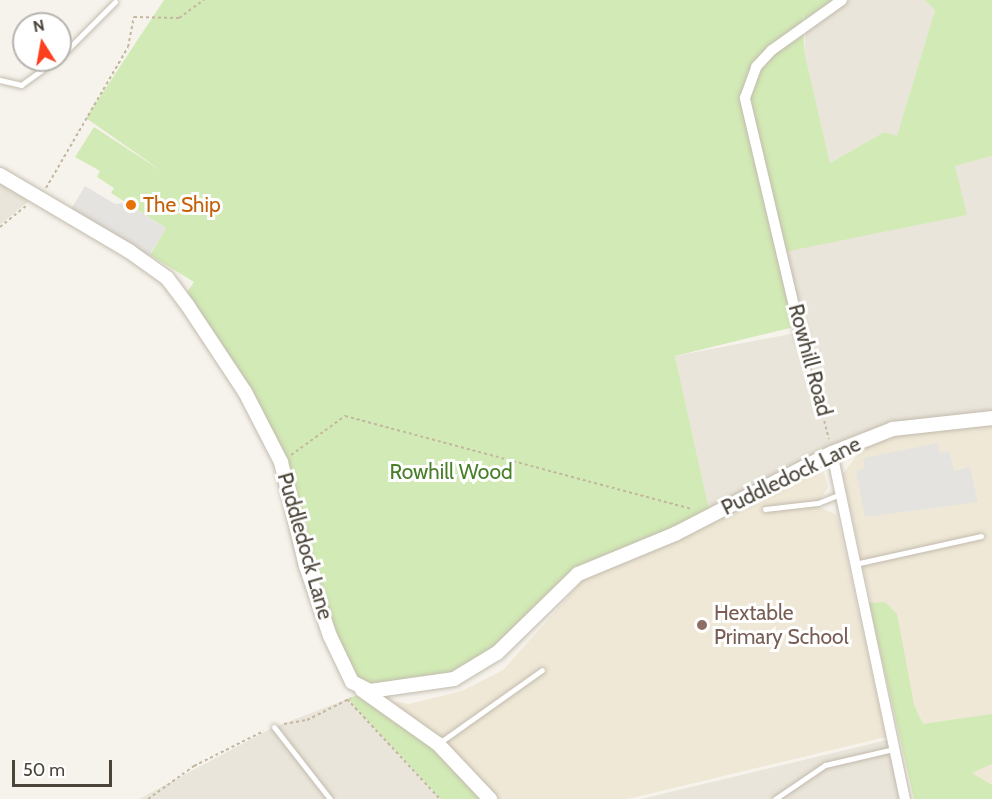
<!DOCTYPE html>
<html>
<head>
<meta charset="utf-8">
<style>
  body { margin:0 }
  #map { position:relative; width:992px; height:799px; overflow:hidden; background:#f6f3ec; font-family:Cabin,sans-serif }
  div>[style] { position:absolute }
  .residential>* { inset:0; background:#eae5da }
  .education>* { inset:0; background:#efe8d6 }
  .green>* { inset:0; background:#d2eab5 }
  .parking>* { inset:0; background:#e5e3e0 }
  .path>* { height:2px; margin-top:-1px; transform-origin:0; background:repeating-linear-gradient(90deg,#c4b79f 0 3px,transparent 0 6px) }
  .roads { filter:drop-shadow(0 0 2px #c2bbae) drop-shadow(0 0 2px #c2bbae) }
  .service>* { height:5px; margin:-2.5px; padding:0 2.5px; transform-origin:2.5px; border-radius:2.5px; background:#fff }
  .minor>* { height:10px; margin:-5px; padding:0 5px; transform-origin:5px; border-radius:5px; background:#fff }
  .tertiary>* { height:14px; margin:-7px; padding:0 7px; transform-origin:7px; border-radius:7px; background:#fff }
  .dots>* { width:16px; height:16px; translate:-50% -50%; box-sizing:border-box; border:3px solid #fff; border-radius:50% }
  span { translate:-50% -50%; white-space:nowrap; text-align:center; line-height:1.15; -webkit-text-stroke:6px #fff; paint-order:stroke }
  .food-label { font-size:21px; color:#c56008 }
  .left { translate:0 -50%; text-align:left }
  .street-label { font-size:21px; color:#4b4439 }
  .park-label { font-size:21px; color:#4a7f2a }
  .education-label { font-size:21px; color:#785e54 }
  .north { position:absolute; left:12px; top:12px; width:60px; height:60px; box-sizing:border-box; background:#fff; border:2px solid #b7b4b0; border-radius:50%; rotate:349deg; font-size:16px; font-weight:700; line-height:24px; text-align:center; color:#4b4439 }
  .north::after { content:''; display:block; margin:auto; width:21px; height:27px; background:#fc3f1d; clip-path:polygon(50% 0,100% 100%,50% 72%,0 100%) }
  .scale { position:absolute; left:12px; top:760px; width:100px; height:27px; box-sizing:border-box; border:3px solid #4b4439; border-top:0; padding-left:8px; font-size:18px; line-height:21px; white-space:nowrap; color:#4b4439; -webkit-text-stroke:4px #fff; paint-order:stroke }
</style>
</head>
<body>
<div id="map">
  <div class="residential">
    <i style="clip-path:polygon(842px 0,925px 0,935px 10px,897px 137px,884px 132px,830px 163px,804px 50px,806px 29px)"></i>
    <i style="clip-path:polygon(992px 156px,992px 418px,893px 429px,710px 514px,675px 356px,801px 332px,818px 396px,783px 251px,966px 215px,955px 166px)"></i>
    <i style="clip-path:polygon(0 182px,29px 201px,0 225px)"></i>
    <i style="clip-path:polygon(365px 692px,490px 799px,139px 799px,272px 728px)"></i>
    <i style="clip-path:polygon(891px 739px,906px 799px,641px 799px)"></i>
  </div>
  <div class="education">
    <i style="clip-path:polygon(992px 422px,992px 799px,914px 799px,843px 474px,862px 448px,894px 436px)"></i>
    <i style="clip-path:polygon(822px 465px,828px 487px,818px 503px,821px 508px,837px 515px,886px 737px,628px 799px,494px 799px,380px 699px,409px 704px,462px 691px,503px 670px,584px 579px,680px 539px)"></i>
  </div>
  <div class="green">
    <i style="clip-path:polygon(164px 0,841px 0,806px 29px,803px 13px,804px 50px,830px 163px,884px 132px,897px 136px,935px 10px,925px 0,992px 0,992px 156px,955px 166px,967px 215px,779px 253px,794px 327px,675px 356px,710px 514px,578px 573px,496px 653px,454px 677px,371px 689px,354px 682px,332px 636px,282px 462px,185px 295px,194px 282px,150px 255px,166px 228px,111px 193px,114px 188px,97px 177px,100px 171px,75px 157px,94px 127px,163px 172px,86px 118px)"></i>
    <i style="clip-path:polygon(885px 602px,897px 614px,914px 705px,923px 724px,992px 714px,992px 764px,972px 773px,992px 785px,992px 799px,914px 799px,869px 603px)"></i>
    <i style="clip-path:polygon(365px 692px,438px 744px,490px 799px,441px 799px,348px 699px)"></i>
  </div>
  <div class="parking">
    <i style="clip-path:polygon(85px 186px,115px 204px,126px 203px,166px 228px,149px 256px,70px 211px)"></i>
    <i style="clip-path:polygon(938px 443px,940px 453px,949px 451px,954px 471px,970px 467px,978px 502px,865px 517px,856px 471px,865px 468px,863px 458px)"></i>
  </div>
  <div class="path">
    <i style="left:46px;top:188px;width:163px;rotate:-59.8deg"></i>
    <i style="left:128px;top:47px;width:31px;rotate:-79deg"></i>
    <i style="left:134px;top:17px;width:45px;rotate:1.3deg"></i>
    <i style="left:179px;top:18px;width:31px;rotate:-36deg"></i>
    <i style="left:0;top:227px;width:33px;rotate:-39deg"></i>
    <i style="left:806px;top:351px;width:91px;rotate:75.4deg"></i>
    <i style="left:291px;top:455px;width:67px;rotate:-35.8deg"></i>
    <i style="left:345px;top:416px;width:359px;rotate:15deg"></i>
    <i style="left:347px;top:699px;width:137px;rotate:47.1deg"></i>
    <i style="left:284px;top:724px;width:23px;rotate:-10deg"></i>
    <i style="left:307px;top:720px;width:49px;rotate:-26.6deg"></i>
    <i style="left:148px;top:799px;width:57px;rotate:-35.7deg"></i>
    <i style="left:194px;top:766px;width:78px;rotate:-26.6deg"></i>
  </div>
  <div class="roads">
    <div class="service">
      <i style="left:60px;top:57px;width:78px;rotate:-45deg"></i>
      <i style="left:0;top:80px;width:22px;rotate:13deg"></i>
      <i style="left:21px;top:85px;width:43px;rotate:-35.5deg"></i>
      <i style="left:765px;top:509px;width:53px;rotate:-6.5deg"></i>
      <i style="left:818px;top:503px;width:24px;rotate:-22deg"></i>
      <i style="left:855px;top:564px;width:129px;rotate:-12.5deg"></i>
      <i style="left:274px;top:727px;width:91px;rotate:52.1deg"></i>
      <i style="left:439px;top:743px;width:126px;rotate:-35.3deg"></i>
      <i style="left:775px;top:799px;width:60px;rotate:-34.2deg"></i>
      <i style="left:825px;top:765px;width:71px;rotate:-13.1deg"></i>
    </div>
    <div class="minor">
      <i style="left:802px;top:340px;width:249px;rotate:-103.3deg"></i>
      <i style="left:745px;top:98px;width:33px;rotate:-70deg"></i>
      <i style="left:756px;top:67px;width:23px;rotate:-47deg"></i>
      <i style="left:772px;top:50px;width:86px;rotate:-35.5deg"></i>
      <i style="left:832px;top:453px;width:354px;rotate:78.1deg"></i>
    </div>
    <div class="tertiary">
      <i style="left:0;top:175px;width:150px;rotate:30.5deg"></i>
      <i style="left:129px;top:251px;width:47px;rotate:35.4deg"></i>
      <i style="left:167px;top:278px;width:35px;rotate:53deg"></i>
      <i style="left:188px;top:306px;width:103px;rotate:56.5deg"></i>
      <i style="left:245px;top:392px;width:79px;rotate:62.8deg"></i>
      <i style="left:281px;top:462px;width:107px;rotate:76.5deg"></i>
      <i style="left:306px;top:566px;width:74px;rotate:71.1deg"></i>
      <i style="left:330px;top:636px;width:51px;rotate:64.4deg"></i>
      <i style="left:352px;top:682px;width:20px;rotate:27deg"></i>
      <i style="left:370px;top:691px;width:85px;rotate:-8.1deg"></i>
      <i style="left:454px;top:679px;width:50px;rotate:-31.2deg"></i>
      <i style="left:497px;top:653px;width:113px;rotate:-44.3deg"></i>
      <i style="left:578px;top:574px;width:105px;rotate:-22.4deg"></i>
      <i style="left:675px;top:534px;width:177px;rotate:-27.3deg"></i>
      <i style="left:832px;top:453px;width:66px;rotate:-21.5deg"></i>
      <i style="left:893px;top:429px;width:100px;rotate:-6.3deg"></i>
      <i style="left:362px;top:690px;width:93px;rotate:35.4deg"></i>
      <i style="left:438px;top:744px;width:76px;rotate:46.6deg"></i>
    </div>
  </div>
  <div class="dots">
    <i style="left:131px;top:205px;background:#e8710a"></i>
    <i style="left:702px;top:625px;background:#8d6e63"></i>
  </div>
  <div class="food-label">
    <span class="left" style="left:143px;top:205px">The Ship</span>
  </div>
  <div class="street-label">
    <span style="left:810px;top:360px;rotate:75deg">Rowhill Road</span>
    <span style="left:791px;top:476px;rotate:-26deg">Puddledock Lane</span>
    <span style="left:305px;top:546px;rotate:74deg">Puddledock Lane</span>
  </div>
  <div class="park-label">
    <span style="left:451px;top:472px">Rowhill Wood</span>
  </div>
  <div class="education-label">
    <span class="left" style="left:714px;top:625px">Hextable<br>Primary School</span>
  </div>
  <div class="north">N</div>
  <div class="scale">50 m</div>
</div>
</body>
</html>
